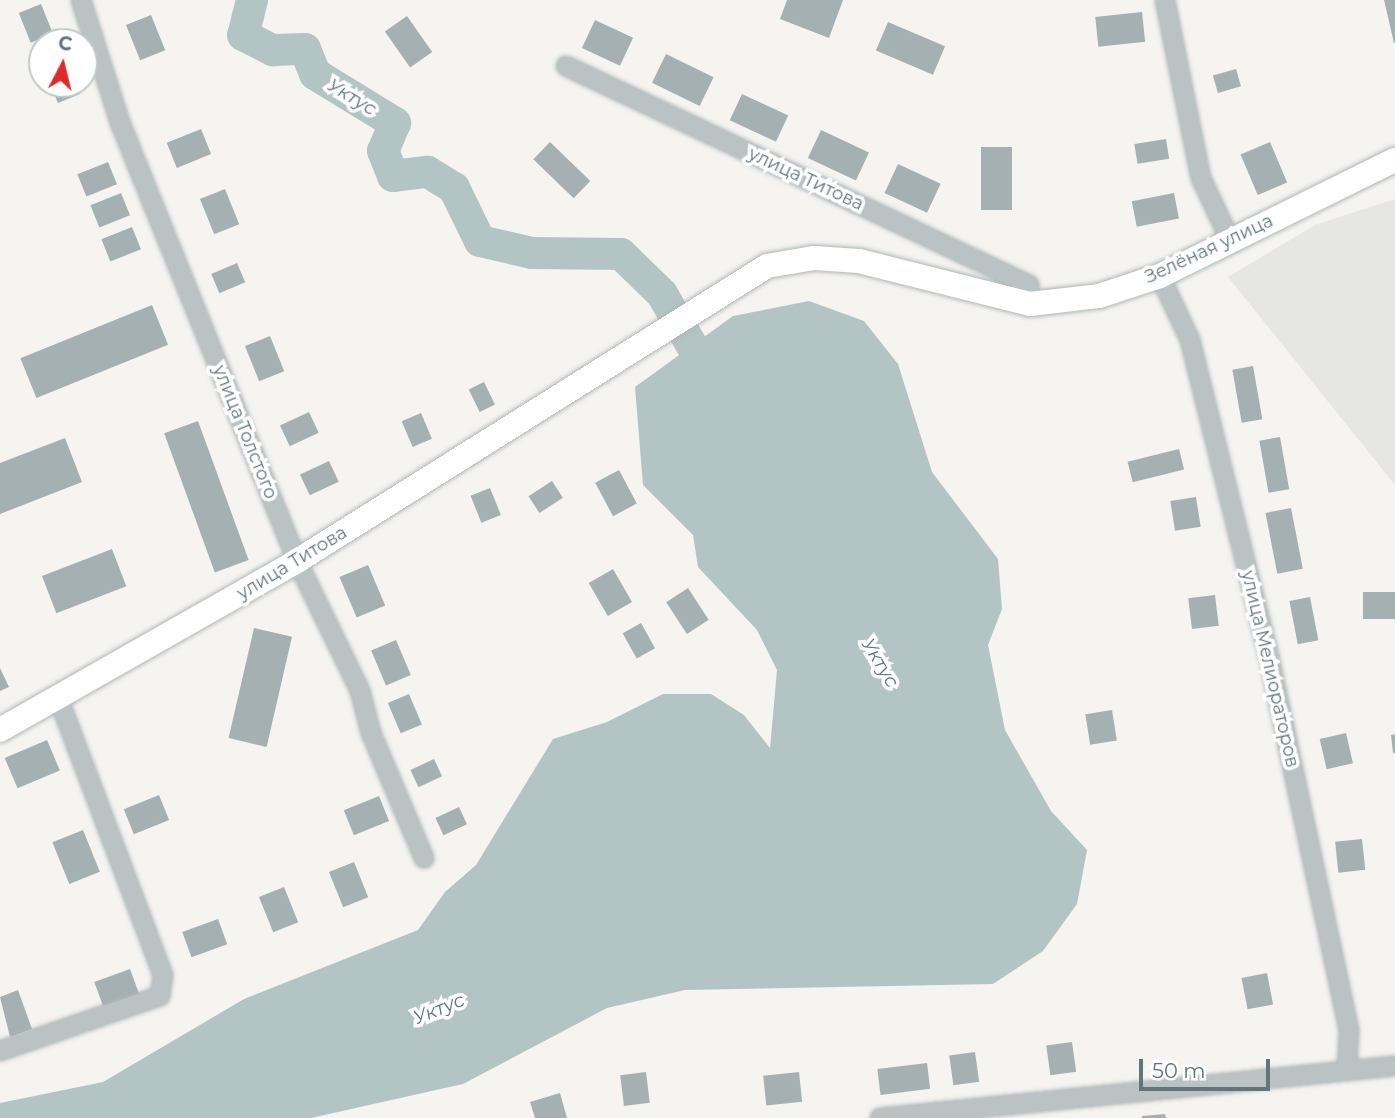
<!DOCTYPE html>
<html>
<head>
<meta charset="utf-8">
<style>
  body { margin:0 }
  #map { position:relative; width:1395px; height:1118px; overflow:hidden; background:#f5f4f1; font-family:Montserrat,sans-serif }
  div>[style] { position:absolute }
  .built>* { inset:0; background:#e6e6e5 }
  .water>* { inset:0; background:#b3c4c5 }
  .river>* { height:32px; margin:-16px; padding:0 16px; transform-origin:16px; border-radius:16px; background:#b3c4c5 }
  .building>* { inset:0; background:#a5b0b3; transform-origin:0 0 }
  .roads { filter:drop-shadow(0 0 2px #aeb6b8) drop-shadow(0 0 2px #aeb6b8) }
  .street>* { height:18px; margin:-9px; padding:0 9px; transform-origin:9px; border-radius:9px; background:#bbc2c4 }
  .secondary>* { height:24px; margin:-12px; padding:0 12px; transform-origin:12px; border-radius:12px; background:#fff }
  span { translate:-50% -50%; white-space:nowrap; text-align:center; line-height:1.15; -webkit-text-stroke:7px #fff; paint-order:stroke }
  .street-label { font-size:18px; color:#61767c }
  .water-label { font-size:19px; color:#5b7678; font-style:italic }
  .north { position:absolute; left:28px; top:28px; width:70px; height:70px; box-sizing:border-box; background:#fff; border:2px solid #c0c8cb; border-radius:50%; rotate:7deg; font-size:19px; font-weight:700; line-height:28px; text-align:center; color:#61767c }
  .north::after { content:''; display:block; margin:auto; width:24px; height:32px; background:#de2b28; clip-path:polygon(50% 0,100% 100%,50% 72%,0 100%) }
  .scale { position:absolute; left:1139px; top:1059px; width:131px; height:32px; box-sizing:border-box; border:4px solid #61767c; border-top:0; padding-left:9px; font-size:21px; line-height:24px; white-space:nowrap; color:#61767c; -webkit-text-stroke:5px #fff; paint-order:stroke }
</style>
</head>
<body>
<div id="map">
  <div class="built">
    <i style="clip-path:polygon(1395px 199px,1395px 485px,1228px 277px,1315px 225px)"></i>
  </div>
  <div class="water">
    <i style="clip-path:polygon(809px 301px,864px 321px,898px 364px,932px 472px,998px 559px,1002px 609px,988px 645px,1005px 730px,1051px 811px,1087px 850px,1077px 904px,1043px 951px,993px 984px,685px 990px,607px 1008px,463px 1084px,311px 1118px,0 1118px,0 1103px,103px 1082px,244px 999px,418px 930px,445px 892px,476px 865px,553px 739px,607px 722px,663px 694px,711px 694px,744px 715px,770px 748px,777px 670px,757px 630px,698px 567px,693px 535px,643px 485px,635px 387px,733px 316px)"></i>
  </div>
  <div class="river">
    <i style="left:252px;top:0;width:36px;rotate:104deg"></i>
    <i style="left:243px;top:35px;width:34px;rotate:27deg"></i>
    <i style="left:273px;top:50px;width:32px;rotate:-2deg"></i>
    <i style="left:305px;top:49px;width:27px;rotate:68deg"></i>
    <i style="left:315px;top:74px;width:94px;rotate:31.5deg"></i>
    <i style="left:395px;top:123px;width:30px;rotate:113deg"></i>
    <i style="left:383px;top:151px;width:27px;rotate:68deg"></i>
    <i style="left:393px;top:176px;width:35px;rotate:-7deg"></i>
    <i style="left:428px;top:172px;width:31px;rotate:32deg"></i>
    <i style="left:454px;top:188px;width:59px;rotate:63.9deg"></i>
    <i style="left:480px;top:241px;width:53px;rotate:13deg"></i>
    <i style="left:532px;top:253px;width:89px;rotate:0.6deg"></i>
    <i style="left:621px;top:254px;width:57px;rotate:44.3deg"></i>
    <i style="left:662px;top:294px;width:98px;rotate:60deg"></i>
  </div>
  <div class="building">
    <i style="clip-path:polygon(787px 0,843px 0,829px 38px,780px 19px)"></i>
    <i style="clip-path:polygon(1384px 0,1395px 0,1395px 43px,1394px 43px)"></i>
    <i style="left:41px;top:4px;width:32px;height:24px;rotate:68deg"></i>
    <i style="left:1142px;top:12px;width:30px;height:47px;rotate:84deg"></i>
    <i style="left:151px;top:15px;width:38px;height:27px;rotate:68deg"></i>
    <i style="left:407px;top:16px;width:44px;height:27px;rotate:55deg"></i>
    <i style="left:595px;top:20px;width:42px;height:31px;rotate:25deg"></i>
    <i style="left:888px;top:22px;width:62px;height:31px;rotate:23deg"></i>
    <i style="left:666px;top:54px;width:53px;height:32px;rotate:26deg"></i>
    <i style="left:1236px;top:69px;width:18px;height:24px;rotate:74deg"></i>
    <i style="clip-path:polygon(50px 84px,76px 84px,80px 94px,58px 103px)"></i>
    <i style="left:742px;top:94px;width:51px;height:29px;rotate:25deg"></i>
    <i style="left:201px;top:129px;width:27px;height:37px;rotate:68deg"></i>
    <i style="left:821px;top:130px;width:53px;height:31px;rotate:25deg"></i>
    <i style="left:1166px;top:139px;width:20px;height:32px;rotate:81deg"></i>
    <i style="left:550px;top:142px;width:56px;height:24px;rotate:44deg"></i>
    <i style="left:1270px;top:142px;width:44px;height:32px;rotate:67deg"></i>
    <i style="left:981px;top:147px;width:31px;height:63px"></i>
    <i style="left:108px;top:162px;width:24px;height:33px;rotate:68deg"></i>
    <i style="left:898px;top:164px;width:47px;height:32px;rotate:25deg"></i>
    <i style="left:225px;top:189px;width:38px;height:27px;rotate:68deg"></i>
    <i style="left:121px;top:193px;width:24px;height:33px;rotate:68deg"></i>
    <i style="left:1174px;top:193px;width:26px;height:43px;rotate:79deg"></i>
    <i style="left:132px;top:227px;width:24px;height:33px;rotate:68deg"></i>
    <i style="left:237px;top:263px;width:21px;height:28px;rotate:67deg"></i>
    <i style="left:152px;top:305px;width:43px;height:142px;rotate:68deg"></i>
    <i style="left:270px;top:336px;width:38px;height:27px;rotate:68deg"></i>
    <i style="left:1253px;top:366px;width:54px;height:21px;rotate:80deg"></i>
    <i style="left:484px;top:382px;width:25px;height:17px;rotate:64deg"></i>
    <i style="left:309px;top:412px;width:23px;height:32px;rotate:65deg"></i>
    <i style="left:421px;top:413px;width:28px;height:21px;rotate:67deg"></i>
    <i style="left:198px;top:421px;width:148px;height:36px;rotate:70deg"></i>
    <i style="left:1280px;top:437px;width:53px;height:21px;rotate:80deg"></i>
    <i style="clip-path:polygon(65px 438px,82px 482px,0 514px,0 463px)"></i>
    <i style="left:1179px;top:449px;width:21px;height:53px;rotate:76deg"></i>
    <i style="left:329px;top:461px;width:23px;height:32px;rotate:65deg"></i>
    <i style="left:619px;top:470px;width:38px;height:27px;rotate:62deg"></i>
    <i style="left:552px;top:481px;width:20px;height:28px;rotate:57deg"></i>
    <i style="left:490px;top:488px;width:29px;height:21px;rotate:68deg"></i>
    <i style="left:1196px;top:497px;width:30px;height:26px;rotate:81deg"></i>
    <i style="left:1291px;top:508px;width:62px;height:26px;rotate:79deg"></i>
    <i style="left:112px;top:549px;width:40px;height:75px;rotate:69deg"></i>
    <i style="left:368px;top:565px;width:44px;height:31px;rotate:67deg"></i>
    <i style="left:613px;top:569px;width:38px;height:28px;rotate:60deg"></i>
    <i style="left:688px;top:588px;width:38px;height:26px;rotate:57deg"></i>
    <i style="left:1395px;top:592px;width:27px;height:32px;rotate:90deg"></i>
    <i style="left:1215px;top:595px;width:31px;height:27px;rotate:83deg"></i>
    <i style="left:1310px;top:597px;width:44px;height:21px;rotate:79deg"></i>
    <i style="left:641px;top:623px;width:29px;height:21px;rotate:61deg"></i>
    <i style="left:254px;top:628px;width:39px;height:113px;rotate:13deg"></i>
    <i style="left:396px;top:640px;width:38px;height:27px;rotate:67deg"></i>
    <i style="clip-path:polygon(0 668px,9px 687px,0 691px)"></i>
    <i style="left:409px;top:694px;width:33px;height:23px;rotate:67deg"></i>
    <i style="left:1112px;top:710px;width:31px;height:27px;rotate:81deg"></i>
    <i style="left:1346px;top:733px;width:31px;height:27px;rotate:77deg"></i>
    <i style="clip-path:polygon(1395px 734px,1395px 753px,1393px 753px,1391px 735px)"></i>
    <i style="left:47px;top:740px;width:33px;height:46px;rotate:67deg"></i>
    <i style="left:434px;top:759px;width:19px;height:26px;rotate:65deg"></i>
    <i style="left:159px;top:795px;width:27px;height:38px;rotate:68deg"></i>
    <i style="left:379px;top:796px;width:27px;height:38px;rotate:68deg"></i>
    <i style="left:459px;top:807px;width:19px;height:26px;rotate:65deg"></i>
    <i style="left:83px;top:830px;width:45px;height:33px;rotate:68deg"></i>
    <i style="left:1362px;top:839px;width:31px;height:27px;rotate:84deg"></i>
    <i style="left:354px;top:862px;width:38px;height:27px;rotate:68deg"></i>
    <i style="left:284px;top:887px;width:38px;height:27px;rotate:68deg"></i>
    <i style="left:218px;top:919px;width:27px;height:38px;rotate:70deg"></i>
    <i style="left:130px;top:969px;width:27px;height:38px;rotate:70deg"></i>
    <i style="left:1267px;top:973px;width:32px;height:26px;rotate:79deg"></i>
    <i style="clip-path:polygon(18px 990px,32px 1029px,10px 1037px,0 997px)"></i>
    <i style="left:1072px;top:1042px;width:30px;height:26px;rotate:82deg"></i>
    <i style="left:975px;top:1052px;width:30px;height:26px;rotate:82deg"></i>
    <i style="left:927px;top:1063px;width:26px;height:50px;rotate:83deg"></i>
    <i style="left:646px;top:1072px;width:31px;height:26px;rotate:83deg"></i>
    <i style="left:799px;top:1072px;width:30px;height:36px;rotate:84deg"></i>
    <i style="clip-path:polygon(560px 1093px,567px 1118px,535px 1118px,530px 1102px)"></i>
    <i style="clip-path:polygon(1165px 1114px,1166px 1118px,1142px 1118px,1142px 1116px)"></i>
  </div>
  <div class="roads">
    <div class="street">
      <i style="left:81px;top:0;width:131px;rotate:72.3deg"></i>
      <i style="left:121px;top:125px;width:470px;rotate:68deg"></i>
      <i style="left:297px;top:561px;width:144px;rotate:64.1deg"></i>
      <i style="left:360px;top:691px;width:43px;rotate:75.3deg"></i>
      <i style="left:371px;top:733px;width:136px;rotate:67deg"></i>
      <i style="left:1165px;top:0;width:182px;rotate:78.6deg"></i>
      <i style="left:1201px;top:178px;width:68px;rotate:64.9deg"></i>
      <i style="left:566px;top:66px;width:512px;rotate:25.31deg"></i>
      <i style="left:1029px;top:285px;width:19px;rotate:87deg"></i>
      <i style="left:1160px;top:276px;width:71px;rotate:64.9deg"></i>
      <i style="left:1190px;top:340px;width:327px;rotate:76deg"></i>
      <i style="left:1269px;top:657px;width:381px;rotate:77.9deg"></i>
      <i style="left:1349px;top:1029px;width:41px;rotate:92.8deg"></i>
      <i style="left:0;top:1051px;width:169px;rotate:-19deg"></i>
      <i style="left:160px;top:996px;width:21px;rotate:-82deg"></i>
      <i style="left:163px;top:975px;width:294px;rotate:-110.7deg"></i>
      <i style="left:880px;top:1118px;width:518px;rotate:-5.77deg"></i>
    </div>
    <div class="secondary">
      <i style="left:0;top:730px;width:342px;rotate:-29.6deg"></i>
      <i style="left:297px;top:561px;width:555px;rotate:-32.11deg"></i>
      <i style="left:767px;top:266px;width:48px;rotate:-9.7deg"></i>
      <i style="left:814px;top:258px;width:45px;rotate:3.8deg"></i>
      <i style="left:859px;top:261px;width:176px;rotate:14.1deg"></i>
      <i style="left:1030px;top:304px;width:69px;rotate:-6.6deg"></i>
      <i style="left:1099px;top:296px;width:64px;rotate:-18.2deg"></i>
      <i style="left:1160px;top:276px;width:262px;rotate:-26.3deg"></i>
    </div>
  </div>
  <div class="street-label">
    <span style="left:806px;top:179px;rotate:25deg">улица Титова</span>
    <span style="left:1209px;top:249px;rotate:-25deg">Зелёная улица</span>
    <span style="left:245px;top:432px;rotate:68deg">улица Толстого</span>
    <span style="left:292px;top:563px;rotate:-31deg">улица Титова</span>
    <span style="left:1270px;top:669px;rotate:77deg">улица Мелиораторов</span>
  </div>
  <div class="water-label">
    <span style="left:352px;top:97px;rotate:31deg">Уктус</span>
    <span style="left:880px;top:663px;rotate:59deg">Уктус</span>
    <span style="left:439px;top:1009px;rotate:-22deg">Уктус</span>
  </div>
  <div class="north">С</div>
  <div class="scale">50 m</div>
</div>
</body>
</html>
